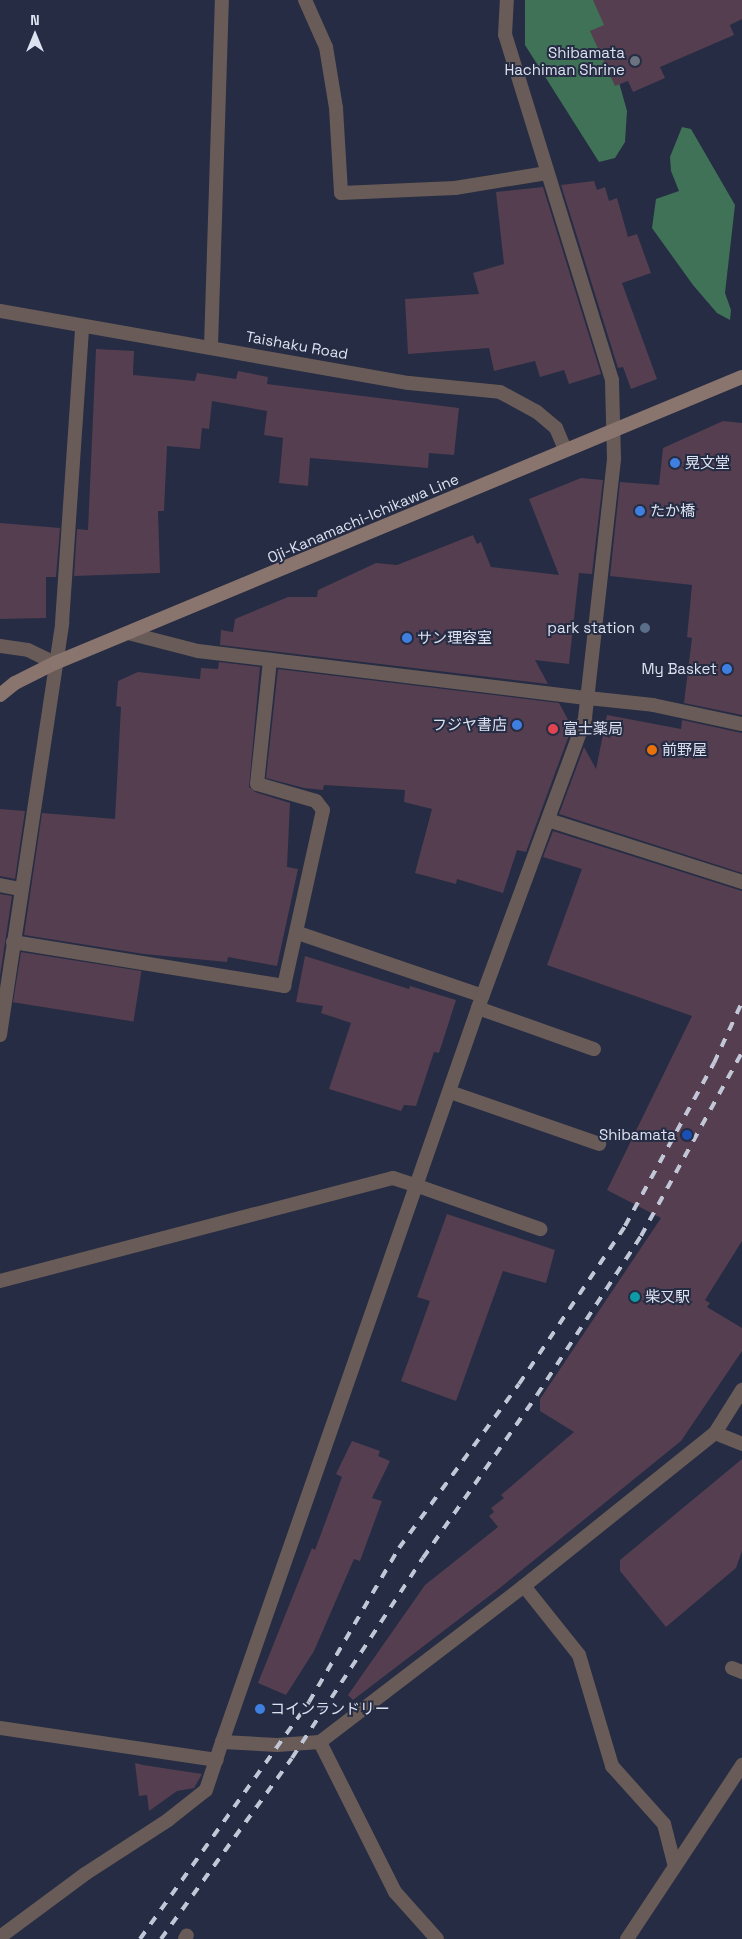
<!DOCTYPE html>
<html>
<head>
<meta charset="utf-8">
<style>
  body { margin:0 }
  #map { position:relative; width:742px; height:1939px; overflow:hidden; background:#252c43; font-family:"Space Grotesk","Noto Sans JP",sans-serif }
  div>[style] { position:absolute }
  .forest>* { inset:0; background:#407257 }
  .building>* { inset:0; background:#553e50; transform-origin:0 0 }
  .service>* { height:14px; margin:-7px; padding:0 7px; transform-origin:7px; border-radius:7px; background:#695b57 }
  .minor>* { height:14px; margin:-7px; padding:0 7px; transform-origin:7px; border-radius:7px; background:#695b57 }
  .secondary>* { height:14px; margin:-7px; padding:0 7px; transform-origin:7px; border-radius:7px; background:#8a756e }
  .rail>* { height:4px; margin-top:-2px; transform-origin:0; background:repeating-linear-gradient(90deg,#c2c7d7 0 9px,transparent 0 18px) }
  .dots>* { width:14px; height:14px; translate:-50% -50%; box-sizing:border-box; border:2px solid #252c43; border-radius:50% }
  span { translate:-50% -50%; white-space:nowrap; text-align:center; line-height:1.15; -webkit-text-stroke:4px #252c43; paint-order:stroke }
  .poi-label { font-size:15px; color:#dde2f1 }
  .right { translate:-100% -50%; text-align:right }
  .left { translate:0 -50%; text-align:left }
  .street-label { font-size:15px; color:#dde2f1 }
  .north { position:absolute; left:10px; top:10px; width:50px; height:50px; -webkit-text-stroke:4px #252c43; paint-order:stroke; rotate:0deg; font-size:14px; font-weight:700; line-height:20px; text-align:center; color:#dde2f1 }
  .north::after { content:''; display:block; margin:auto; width:18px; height:22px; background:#dde2f1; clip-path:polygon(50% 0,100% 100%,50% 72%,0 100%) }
</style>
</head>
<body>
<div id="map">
  <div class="forest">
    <i style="clip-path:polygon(525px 0,602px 0,613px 61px,627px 111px,625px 142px,615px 158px,599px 162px,525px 45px)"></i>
    <i style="clip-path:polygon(682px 127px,691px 129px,735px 205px,725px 293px,731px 310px,730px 320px,717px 313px,693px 285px,652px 228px,656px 199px,679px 191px,671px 171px,670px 157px)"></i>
  </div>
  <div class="building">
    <i style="clip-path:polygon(593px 0,742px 0,742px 19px,730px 25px,734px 35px,660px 67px,665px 78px,633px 92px,628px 81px,615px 86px,590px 31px,604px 25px)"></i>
    <i style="clip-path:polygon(594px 181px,597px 190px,605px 187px,609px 201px,617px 198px,628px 237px,637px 234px,651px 273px,622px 283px,657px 379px,631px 389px,623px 367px,618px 368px,561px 185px)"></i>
    <i style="clip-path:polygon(543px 187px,601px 374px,569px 384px,564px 370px,540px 377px,535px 361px,494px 371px,489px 348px,408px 354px,405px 299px,479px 294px,473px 273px,504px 264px,496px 192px)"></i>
    <i style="clip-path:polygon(96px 349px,134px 351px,133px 375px,195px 381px,197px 373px,236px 379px,238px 371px,268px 377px,267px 384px,459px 408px,454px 455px,429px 453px,428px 468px,310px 458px,308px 486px,279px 483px,283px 438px,264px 435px,267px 411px,212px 401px,209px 429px,202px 428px,200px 449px,167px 446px,164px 511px,158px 511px,160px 573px,74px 576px,77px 529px,88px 530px)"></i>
    <i style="clip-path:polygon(723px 421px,742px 423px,742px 715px,684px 703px,692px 638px,687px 637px,692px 585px,610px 576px,620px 482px,659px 485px,663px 448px)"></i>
    <i style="clip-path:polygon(581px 478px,603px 480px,592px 574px,579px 573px,569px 664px,535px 660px,548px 684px,220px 645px,221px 630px,233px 632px,235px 619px,288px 597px,317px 597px,318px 590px,376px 563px,397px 565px,473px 535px,477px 544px,481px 542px,491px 567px,559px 575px,529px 499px)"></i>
    <i style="clip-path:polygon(0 523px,60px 528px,56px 577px,46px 577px,46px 618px,0 619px)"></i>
    <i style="clip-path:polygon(219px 662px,260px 667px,249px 787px,255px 792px,290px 803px,287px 867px,298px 869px,277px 966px,228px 957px,227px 962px,144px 954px,24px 935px,42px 813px,115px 819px,121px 707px,116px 706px,118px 681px,138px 672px,200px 679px,201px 668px,218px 669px)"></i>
    <i style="clip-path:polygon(278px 669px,559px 703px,572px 727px,526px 852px,517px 850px,503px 893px,457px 879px,456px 884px,415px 873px,432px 809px,404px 802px,405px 790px,324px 785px,323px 790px,304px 788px,266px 778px)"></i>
    <i style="clip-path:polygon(607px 715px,681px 729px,682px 720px,742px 733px,742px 873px,559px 814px,584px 747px,596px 769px)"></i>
    <i style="clip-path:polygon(0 809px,25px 811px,15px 879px,0 876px)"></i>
    <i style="clip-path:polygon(553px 831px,742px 891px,742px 1241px,705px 1300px,710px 1303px,707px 1307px,742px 1328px,742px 1351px,681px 1441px,501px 1587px,353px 1700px,348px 1695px,425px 1585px,498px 1527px,489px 1516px,494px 1512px,491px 1508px,504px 1498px,501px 1495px,574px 1432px,540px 1411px,540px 1399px,661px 1218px,607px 1190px,692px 1016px,547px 965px,582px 869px,543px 857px)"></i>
    <i style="clip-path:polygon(0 894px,12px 896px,0 976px)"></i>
    <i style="left:21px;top:952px;width:122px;height:51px;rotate:9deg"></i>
    <i style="clip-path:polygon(305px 956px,409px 989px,410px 986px,456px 1000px,439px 1053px,434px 1052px,416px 1106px,404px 1105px,401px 1111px,329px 1089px,351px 1023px,321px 1013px,323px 1006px,296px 1002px)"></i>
    <i style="clip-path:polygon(447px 1214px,555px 1250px,546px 1283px,503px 1271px,456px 1401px,401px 1381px,430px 1301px,417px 1297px)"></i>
    <i style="clip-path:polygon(352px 1441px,380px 1451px,378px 1456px,390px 1461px,372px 1498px,382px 1501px,360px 1561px,354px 1559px,314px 1651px,286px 1695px,258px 1683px,312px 1548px,315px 1550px,342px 1477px,336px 1474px)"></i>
    <i style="clip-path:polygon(742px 1459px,742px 1551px,736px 1568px,666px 1627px,620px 1571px,620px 1560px)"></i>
    <i style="clip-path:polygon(135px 1763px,143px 1765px,202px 1774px,194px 1788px,177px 1791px,149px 1811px,147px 1795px,139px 1796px)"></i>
  </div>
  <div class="service">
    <i style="left:305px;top:0;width:51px;rotate:65.9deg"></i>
    <i style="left:326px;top:47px;width:62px;rotate:80.7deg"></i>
    <i style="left:336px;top:108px;width:85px;rotate:86.6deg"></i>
    <i style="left:341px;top:193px;width:114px;rotate:-2.5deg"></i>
    <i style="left:455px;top:188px;width:93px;rotate:-9.3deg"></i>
    <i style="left:588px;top:698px;width:65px;rotate:6.1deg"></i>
    <i style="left:653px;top:705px;width:91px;rotate:12.1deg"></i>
    <i style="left:548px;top:820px;width:204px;rotate:17.7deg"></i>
    <i style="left:298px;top:933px;width:195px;rotate:18.8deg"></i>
    <i style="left:13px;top:942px;width:275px;rotate:9.2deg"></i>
    <i style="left:284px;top:986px;width:180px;rotate:-77.5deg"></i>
    <i style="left:323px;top:810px;width:11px;rotate:-128deg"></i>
    <i style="left:316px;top:801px;width:61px;rotate:-163.9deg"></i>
    <i style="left:257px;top:784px;width:125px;rotate:-84deg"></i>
    <i style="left:478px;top:1008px;width:123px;rotate:19.5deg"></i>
    <i style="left:450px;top:1092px;width:158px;rotate:19.2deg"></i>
    <i style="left:415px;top:1185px;width:133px;rotate:19.4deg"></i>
    <i style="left:524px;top:1586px;width:88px;rotate:51.4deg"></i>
    <i style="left:579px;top:1655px;width:116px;rotate:73.4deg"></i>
    <i style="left:612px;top:1766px;width:78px;rotate:48.1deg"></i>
    <i style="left:664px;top:1824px;width:40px;rotate:75.6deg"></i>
    <i style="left:732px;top:1668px;width:11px;rotate:22deg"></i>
    <i style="left:0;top:1728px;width:219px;rotate:8.4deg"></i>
    <i style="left:627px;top:1939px;width:209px;rotate:-56.5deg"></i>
  </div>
  <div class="minor">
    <i style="left:0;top:311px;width:415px;rotate:10deg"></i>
    <i style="left:409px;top:383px;width:91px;rotate:5.6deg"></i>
    <i style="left:500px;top:392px;width:42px;rotate:28.4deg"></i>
    <i style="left:537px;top:412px;width:25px;rotate:40deg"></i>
    <i style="left:556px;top:428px;width:23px;rotate:67deg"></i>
    <i style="left:211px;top:346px;width:346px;rotate:-88.2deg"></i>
    <i style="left:128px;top:633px;width:72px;rotate:14.4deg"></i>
    <i style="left:198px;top:651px;width:393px;rotate:6.9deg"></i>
    <i style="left:0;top:646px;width:28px;rotate:8deg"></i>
    <i style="left:28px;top:650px;width:30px;rotate:26deg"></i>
    <i style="left:0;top:885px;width:21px;rotate:11deg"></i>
    <i style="left:0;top:1035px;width:417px;rotate:-81.4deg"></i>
    <i style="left:62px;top:623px;width:296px;rotate:-86.1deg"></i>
    <i style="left:0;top:1281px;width:406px;rotate:-14.7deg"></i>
    <i style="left:393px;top:1178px;width:23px;rotate:18deg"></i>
    <i style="left:715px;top:1433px;width:29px;rotate:22deg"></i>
    <i style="left:320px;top:1742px;width:43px;rotate:176deg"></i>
    <i style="left:277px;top:1745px;width:55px;rotate:-176.9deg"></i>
    <i style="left:222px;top:1742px;width:777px;rotate:-70.77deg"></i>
    <i style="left:478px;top:1008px;width:309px;rotate:-69.7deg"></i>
    <i style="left:585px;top:718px;width:262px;rotate:-83.6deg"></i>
    <i style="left:614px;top:458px;width:78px;rotate:-91.5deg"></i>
    <i style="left:612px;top:380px;width:361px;rotate:-107.2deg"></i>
    <i style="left:505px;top:35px;width:35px;rotate:-87deg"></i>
    <i style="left:0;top:1937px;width:106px;rotate:-36.5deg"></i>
    <i style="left:85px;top:1874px;width:99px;rotate:-33deg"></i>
    <i style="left:168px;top:1820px;width:48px;rotate:-38.3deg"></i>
    <i style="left:206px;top:1790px;width:51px;rotate:-71.6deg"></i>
    <i style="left:185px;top:1939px;width:4px;rotate:-63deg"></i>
    <i style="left:437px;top:1939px;width:63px;rotate:-131.8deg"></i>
    <i style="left:395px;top:1892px;width:168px;rotate:-116.6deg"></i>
    <i style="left:320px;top:1742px;width:257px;rotate:-37.4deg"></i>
    <i style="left:524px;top:1586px;width:245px;rotate:-38.7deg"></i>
    <i style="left:715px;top:1433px;width:51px;rotate:-57.9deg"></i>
  </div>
  <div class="secondary">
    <i style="left:0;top:695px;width:19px;rotate:-39deg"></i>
    <i style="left:15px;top:683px;width:45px;rotate:-26.6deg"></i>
    <i style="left:55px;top:663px;width:744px;rotate:-22.6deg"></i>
  </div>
  <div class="rail">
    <i style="left:140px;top:1939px;width:291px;rotate:-54.5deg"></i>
    <i style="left:309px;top:1702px;width:178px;rotate:-59.7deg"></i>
    <i style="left:399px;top:1548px;width:203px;rotate:-53.8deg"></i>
    <i style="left:519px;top:1384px;width:190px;rotate:-56.1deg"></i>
    <i style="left:625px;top:1226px;width:186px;rotate:-61.4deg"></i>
    <i style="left:714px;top:1063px;width:67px;rotate:-65.3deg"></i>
    <i style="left:161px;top:1939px;width:223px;rotate:-54.1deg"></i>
    <i style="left:292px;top:1758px;width:239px;rotate:-56.8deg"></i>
    <i style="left:423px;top:1558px;width:199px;rotate:-55deg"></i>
    <i style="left:537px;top:1395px;width:190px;rotate:-56.8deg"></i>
    <i style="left:641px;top:1236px;width:210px;rotate:-61.2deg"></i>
  </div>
  <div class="dots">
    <i style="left:635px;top:61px;background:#6b7280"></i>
    <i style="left:675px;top:463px;background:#3f7fe0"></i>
    <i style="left:640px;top:511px;background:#3f7fe0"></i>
    <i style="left:645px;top:628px;background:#5c6f8a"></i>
    <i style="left:407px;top:638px;background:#3f7fe0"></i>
    <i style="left:727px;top:669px;background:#3f7fe0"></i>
    <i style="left:517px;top:725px;background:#3f7fe0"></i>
    <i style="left:553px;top:729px;background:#e0444e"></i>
    <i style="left:652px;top:750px;background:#e8710a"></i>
    <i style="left:687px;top:1135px;background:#1a4fb4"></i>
    <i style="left:635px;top:1297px;background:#0f9aa8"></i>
    <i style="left:260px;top:1709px;background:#3f7fe0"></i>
  </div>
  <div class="poi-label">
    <span class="right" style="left:625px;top:61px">Shibamata<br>Hachiman Shrine</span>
    <span class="left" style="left:685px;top:463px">晃文堂</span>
    <span class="left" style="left:650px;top:511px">たか橋</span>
    <span class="right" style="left:635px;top:628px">park station</span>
    <span class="left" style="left:417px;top:638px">サン理容室</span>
    <span class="right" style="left:717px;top:669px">My Basket</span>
    <span class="right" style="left:507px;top:725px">フジヤ書店</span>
    <span class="left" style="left:563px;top:729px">富士薬局</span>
    <span class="left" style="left:662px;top:750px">前野屋</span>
    <span class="right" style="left:676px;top:1135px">Shibamata</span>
    <span class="left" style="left:645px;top:1297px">柴又駅</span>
    <span class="left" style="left:270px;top:1709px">コインランドリー</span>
  </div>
  <div class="street-label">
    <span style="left:297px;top:345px;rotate:10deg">Taishaku Road</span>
    <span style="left:363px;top:518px;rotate:-23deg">Oji-Kanamachi-Ichikawa Line</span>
  </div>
  <div class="north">N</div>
</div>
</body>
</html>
